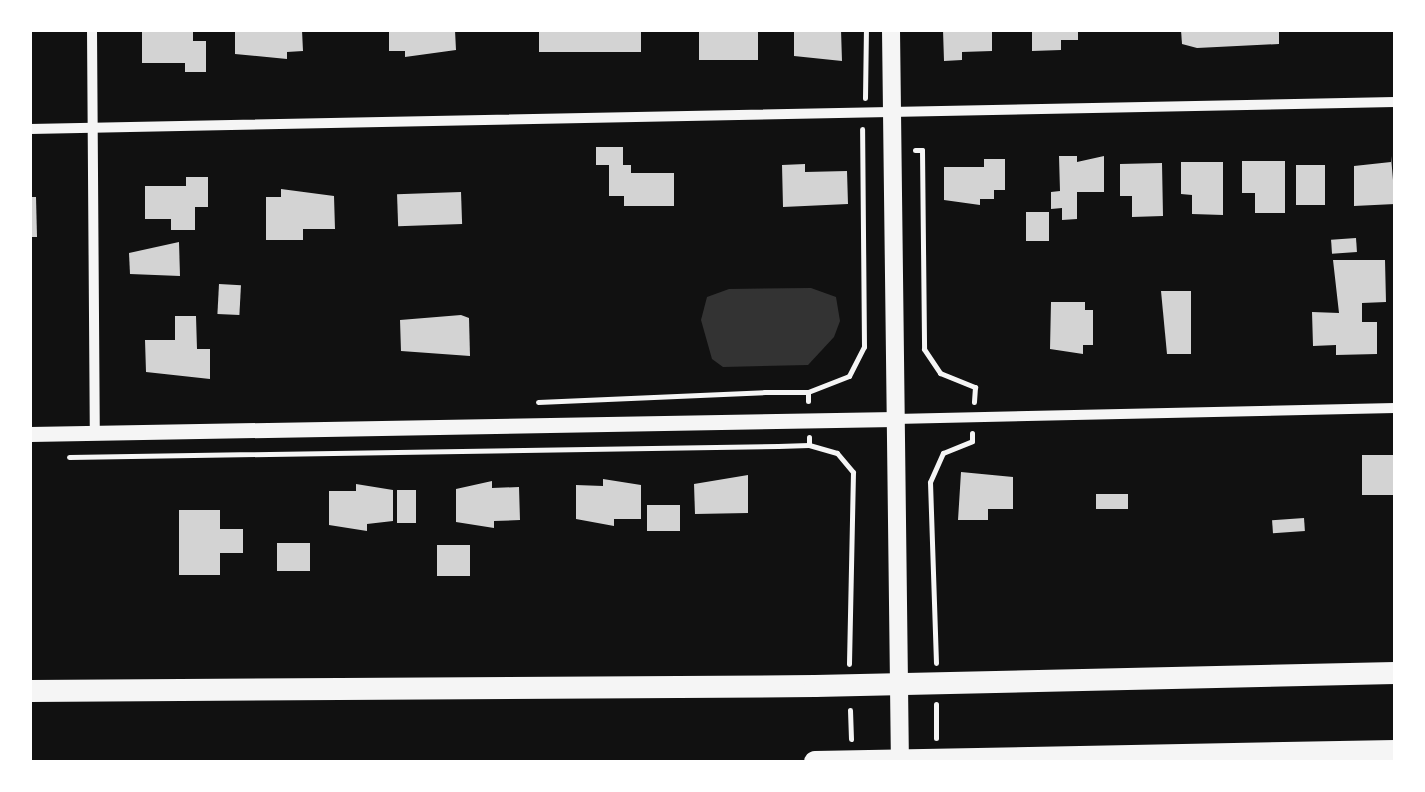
<!DOCTYPE html>
<html>
<head>
<meta charset="utf-8">
<style>
  body { margin:0 }
  #map { position:relative; width:1425px; height:792px; overflow:hidden; background:#111; font-family:Inter,sans-serif }
  div>[style] { position:absolute }
  .water>* { inset:0; background:#333 }
  .building>* { inset:0; background:#d3d3d3; transform-origin:0 0 }
  .path>* { height:5px; margin:-2.5px; padding:0 2.5px; transform-origin:2.5px; border-radius:2.5px; background:#f5f5f5 }
  .minor>* { height:10px; margin:-5px; padding:0 5px; transform-origin:5px; border-radius:5px; background:#f5f5f5 }
  .tertiary>* { height:15px; margin:-7.5px; padding:0 7.5px; transform-origin:7.5px; border-radius:7.5px; background:#f5f5f5 }
  .secondary>* { height:18px; margin:-9px; padding:0 9px; transform-origin:9px; border-radius:9px; background:#f5f5f5 }
  .motorway>* { height:22px; margin:-11px; padding:0 11px; transform-origin:11px; border-radius:11px; background:#f5f5f5 }
  span { translate:-50% -50%; white-space:nowrap; text-align:center; line-height:1.15; -webkit-text-stroke:10px #fff; paint-order:stroke }
  .frame { position:absolute; inset:0; border:32px solid #fff; pointer-events:none }
</style>
</head>
<body>
<div id="map">
  <div class="water">
    <i style="clip-path:polygon(811px 288px,836px 297px,840px 321px,834px 337px,808px 365px,723px 367px,712px 359px,701px 320px,707px 297px,729px 289px)"></i>
  </div>
  <div class="building">
    <i style="clip-path:polygon(235px 30px,302px 30px,303px 51px,287px 52px,287px 59px,235px 54px)"></i>
    <i style="clip-path:polygon(389px 30px,455px 30px,456px 50px,405px 57px,405px 51px,389px 51px)"></i>
    <i style="left:539px;top:30px;width:102px;height:22px"></i>
    <i style="left:699px;top:30px;width:59px;height:30px"></i>
    <i style="clip-path:polygon(794px 30px,841px 30px,842px 61px,794px 56px)"></i>
    <i style="clip-path:polygon(943px 30px,992px 30px,992px 51px,962px 52px,962px 60px,944px 61px)"></i>
    <i style="clip-path:polygon(1032px 30px,1078px 30px,1078px 40px,1061px 40px,1061px 50px,1032px 51px)"></i>
    <i style="clip-path:polygon(1181px 30px,1279px 30px,1279px 44px,1197px 48px,1182px 44px)"></i>
    <i style="clip-path:polygon(193px 31px,193px 41px,206px 41px,206px 72px,185px 72px,185px 63px,142px 63px,142px 32px)"></i>
    <i style="clip-path:polygon(596px 147px,623px 147px,623px 165px,631px 165px,631px 173px,674px 173px,674px 206px,624px 206px,624px 196px,609px 196px,609px 165px,596px 165px)"></i>
    <i style="clip-path:polygon(1059px 156px,1077px 156px,1077px 162px,1104px 156px,1104px 192px,1077px 192px,1077px 219px,1062px 220px,1062px 208px,1051px 209px,1051px 192px,1060px 191px)"></i>
    <i style="clip-path:polygon(1391px 156px,1395px 204px,1354px 206px,1354px 166px,1391px 162px)"></i>
    <i style="clip-path:polygon(984px 159px,1005px 159px,1005px 190px,994px 190px,994px 199px,980px 199px,980px 205px,944px 200px,944px 167px,984px 167px)"></i>
    <i style="clip-path:polygon(1242px 161px,1285px 161px,1285px 213px,1255px 213px,1255px 193px,1242px 193px)"></i>
    <i style="clip-path:polygon(1181px 162px,1223px 162px,1223px 215px,1192px 214px,1192px 195px,1181px 194px)"></i>
    <i style="clip-path:polygon(1162px 163px,1163px 216px,1132px 217px,1132px 196px,1120px 196px,1120px 164px)"></i>
    <i style="clip-path:polygon(805px 164px,805px 172px,847px 171px,848px 204px,783px 207px,782px 165px)"></i>
    <i style="left:1296px;top:165px;width:29px;height:40px"></i>
    <i style="clip-path:polygon(186px 177px,208px 177px,208px 207px,195px 207px,195px 230px,171px 230px,171px 219px,145px 219px,145px 186px,186px 186px)"></i>
    <i style="clip-path:polygon(281px 189px,334px 196px,335px 229px,303px 229px,303px 240px,266px 240px,266px 197px,281px 197px)"></i>
    <i style="left:461px;top:192px;width:32px;height:64px;rotate:88deg"></i>
    <i style="clip-path:polygon(30px 197px,36px 197px,37px 237px,30px 237px)"></i>
    <i style="left:1026px;top:212px;width:23px;height:29px"></i>
    <i style="left:1356px;top:238px;width:14px;height:25px;rotate:86deg"></i>
    <i style="clip-path:polygon(179px 242px,180px 276px,130px 274px,129px 253px)"></i>
    <i style="clip-path:polygon(1333px 260px,1385px 260px,1386px 302px,1362px 303px,1362px 322px,1377px 322px,1377px 354px,1336px 355px,1336px 345px,1313px 346px,1312px 312px,1339px 313px)"></i>
    <i style="left:219px;top:284px;width:22px;height:30px;rotate:3deg"></i>
    <i style="clip-path:polygon(1161px 291px,1191px 291px,1191px 354px,1167px 354px)"></i>
    <i style="clip-path:polygon(1051px 302px,1085px 302px,1085px 310px,1093px 310px,1093px 345px,1083px 345px,1083px 354px,1050px 349px)"></i>
    <i style="clip-path:polygon(461px 315px,469px 318px,470px 356px,401px 351px,400px 320px)"></i>
    <i style="clip-path:polygon(175px 316px,196px 316px,197px 349px,210px 349px,210px 379px,146px 372px,145px 340px,175px 340px)"></i>
    <i style="left:1362px;top:455px;width:33px;height:40px"></i>
    <i style="clip-path:polygon(961px 472px,1013px 477px,1013px 509px,988px 509px,988px 520px,958px 520px)"></i>
    <i style="clip-path:polygon(748px 475px,748px 513px,695px 514px,694px 484px)"></i>
    <i style="clip-path:polygon(603px 479px,641px 485px,641px 519px,614px 519px,614px 526px,576px 519px,576px 485px,603px 486px)"></i>
    <i style="clip-path:polygon(492px 481px,492px 488px,519px 487px,520px 520px,494px 521px,494px 528px,456px 522px,456px 489px)"></i>
    <i style="clip-path:polygon(356px 484px,393px 490px,393px 521px,367px 524px,367px 531px,329px 525px,329px 491px,356px 491px)"></i>
    <i style="left:416px;top:490px;width:33px;height:19px;rotate:90deg"></i>
    <i style="left:1096px;top:494px;width:32px;height:15px"></i>
    <i style="left:680px;top:505px;width:26px;height:33px;rotate:90deg"></i>
    <i style="clip-path:polygon(179px 510px,220px 510px,220px 529px,243px 529px,243px 553px,220px 553px,220px 575px,179px 575px)"></i>
    <i style="left:1304px;top:518px;width:13px;height:32px;rotate:86deg"></i>
    <i style="left:277px;top:543px;width:33px;height:28px"></i>
    <i style="left:437px;top:545px;width:33px;height:31px"></i>
  </div>
  <div class="path">
    <i style="left:865px;top:98px;width:68px;rotate:-89.2deg"></i>
    <i style="left:915px;top:150px;width:7px"></i>
    <i style="left:922px;top:150px;width:199px;rotate:89.4deg"></i>
    <i style="left:924px;top:349px;width:29px;rotate:56deg"></i>
    <i style="left:940px;top:373px;width:38px;rotate:22deg"></i>
    <i style="left:975px;top:387px;width:15px;rotate:94deg"></i>
    <i style="left:808px;top:392px;width:44px;rotate:-21.3deg"></i>
    <i style="left:849px;top:376px;width:33px;rotate:-63deg"></i>
    <i style="left:864px;top:347px;width:218px;rotate:-90.5deg"></i>
    <i style="left:538px;top:402px;width:227px;rotate:-2.5deg"></i>
    <i style="left:765px;top:392px;width:43px"></i>
    <i style="left:808px;top:392px;width:9px;rotate:90deg"></i>
    <i style="left:809px;top:445px;width:29px;rotate:16deg"></i>
    <i style="left:837px;top:453px;width:25px;rotate:50deg"></i>
    <i style="left:853px;top:472px;width:192px;rotate:91.2deg"></i>
    <i style="left:69px;top:457px;width:709px;rotate:-0.89deg"></i>
    <i style="left:778px;top:446px;width:31px;rotate:-2deg"></i>
    <i style="left:809px;top:445px;width:8px;rotate:-90deg"></i>
    <i style="left:936px;top:663px;width:181px;rotate:-91.9deg"></i>
    <i style="left:930px;top:482px;width:32px;rotate:-66deg"></i>
    <i style="left:943px;top:453px;width:31px;rotate:-22deg"></i>
    <i style="left:972px;top:441px;width:8px;rotate:-90deg"></i>
    <i style="left:936px;top:704px;width:34px;rotate:90deg"></i>
    <i style="left:850px;top:710px;width:29px;rotate:88deg"></i>
  </div>
  <div class="minor">
    <i style="left:92px;top:30px;width:403px;rotate:89.6deg"></i>
    <i style="left:30px;top:129px;width:1365px;rotate:-1.13deg"></i>
    <i style="left:895px;top:419px;width:500px;rotate:-1.26deg"></i>
  </div>
  <div class="tertiary">
    <i style="left:30px;top:434px;width:865px;rotate:-0.99deg"></i>
  </div>
  <div class="secondary">
    <i style="left:891px;top:30px;width:732px;rotate:89.3deg"></i>
  </div>
  <div class="motorway">
    <i style="left:30px;top:691px;width:785px;rotate:-0.36deg"></i>
    <i style="left:815px;top:686px;width:580px;rotate:-1.28deg"></i>
    <i style="left:815px;top:762px;width:580px;rotate:-1.09deg"></i>
  </div>
  <div class="frame"></div>
</div>
</body>
</html>
